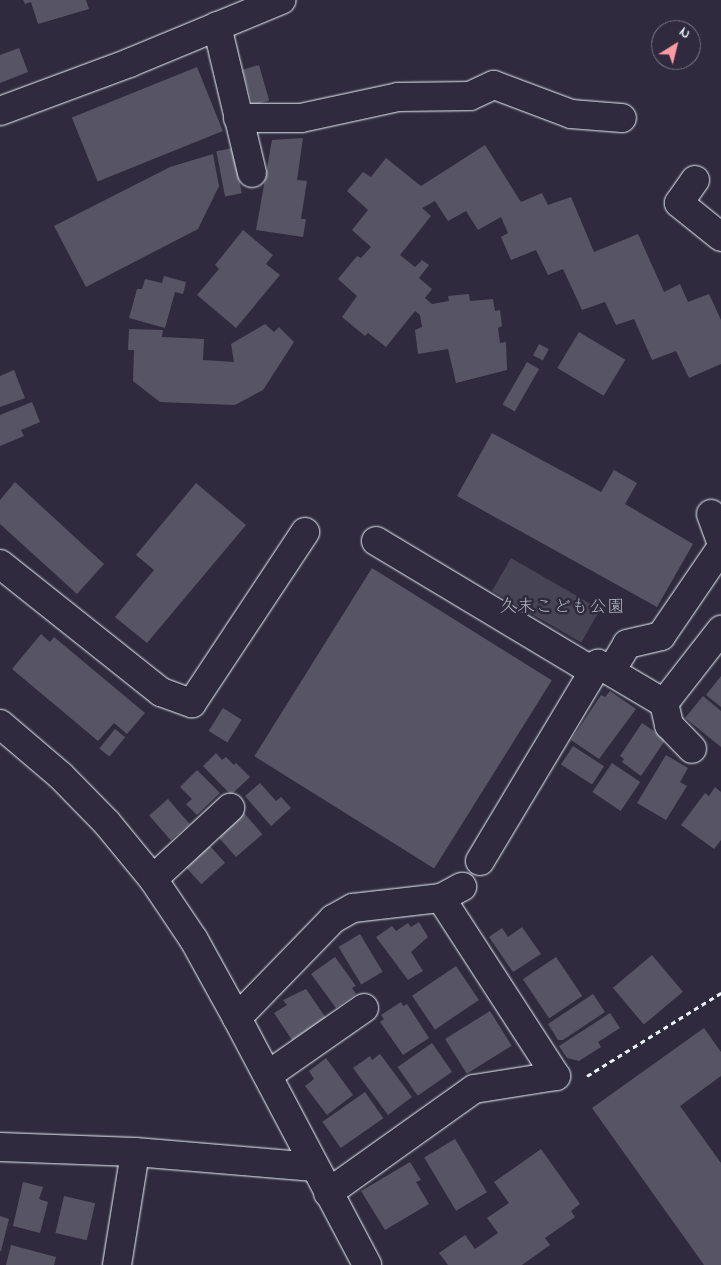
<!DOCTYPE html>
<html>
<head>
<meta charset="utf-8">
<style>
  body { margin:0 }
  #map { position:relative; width:721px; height:1265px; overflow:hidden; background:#2f2a3d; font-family:"Indie Flower","Klee One",sans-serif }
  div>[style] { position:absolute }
  .green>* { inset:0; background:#464455; transform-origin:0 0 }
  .building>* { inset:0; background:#575565; transform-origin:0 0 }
  .path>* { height:3px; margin-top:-1.5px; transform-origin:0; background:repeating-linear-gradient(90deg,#e8f1f8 0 5px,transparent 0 9px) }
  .roads { filter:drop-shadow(0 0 1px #e8f1f8) drop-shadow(0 0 1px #e8f1f8) }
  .minor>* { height:28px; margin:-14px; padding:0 14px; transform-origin:14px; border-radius:14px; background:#2f2a3d }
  span { translate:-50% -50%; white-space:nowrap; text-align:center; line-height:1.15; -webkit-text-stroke:5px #2f2a3d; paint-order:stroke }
  .park-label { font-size:18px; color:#afb4bf }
  .north { position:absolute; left:651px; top:20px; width:50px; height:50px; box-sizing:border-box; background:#2f2a3d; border:1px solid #797a88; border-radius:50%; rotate:36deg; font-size:14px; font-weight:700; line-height:20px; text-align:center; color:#e8f1f8 }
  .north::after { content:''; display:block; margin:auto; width:18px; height:22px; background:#ff9aa2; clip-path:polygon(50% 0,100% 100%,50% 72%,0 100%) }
</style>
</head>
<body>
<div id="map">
  <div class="green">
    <i style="left:511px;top:558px;width:103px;height:38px;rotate:30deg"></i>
  </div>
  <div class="building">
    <i style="clip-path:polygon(23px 0,86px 0,89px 9px,38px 24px,31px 2px,25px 4px)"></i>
    <i style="clip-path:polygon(19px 48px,28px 72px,0 83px,0 55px)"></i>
    <i style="left:259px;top:65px;width:37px;height:17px;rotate:74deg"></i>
    <i style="left:197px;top:67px;width:69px;height:135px;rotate:68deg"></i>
    <i style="clip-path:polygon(303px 138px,297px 180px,307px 181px,301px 219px,306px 219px,303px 237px,256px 230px,272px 140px)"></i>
    <i style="clip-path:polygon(485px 145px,521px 202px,542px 193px,548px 205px,571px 197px,594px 252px,638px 234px,664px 292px,680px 284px,688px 302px,709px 294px,721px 320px,721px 364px,689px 378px,676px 351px,652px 360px,634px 319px,616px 325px,605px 302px,582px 310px,563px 269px,548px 275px,536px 250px,511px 260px,501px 237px,508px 233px,501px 217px,478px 230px,466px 211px,448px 221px,435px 201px,422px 208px,431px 216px,400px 255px,415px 267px,422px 260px,429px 265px,419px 278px,432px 289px,425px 298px,432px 304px,449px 301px,448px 296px,469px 294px,470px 301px,493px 299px,495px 311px,500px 310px,502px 326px,498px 328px,500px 343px,506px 342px,507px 370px,456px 383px,448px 349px,418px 354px,415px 330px,422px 327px,420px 315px,415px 311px,386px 347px,368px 333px,365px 336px,342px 317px,357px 296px,338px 279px,357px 256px,361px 258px,371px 247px,352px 230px,368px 210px,347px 191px,363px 172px,371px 177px,386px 158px,421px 186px)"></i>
    <i style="left:233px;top:148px;width:46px;height:17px;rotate:79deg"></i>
    <i style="clip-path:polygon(213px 154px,219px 186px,198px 229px,86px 287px,54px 226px,170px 167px)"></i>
    <i style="clip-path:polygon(243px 230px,273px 255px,266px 264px,280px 275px,236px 328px,197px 295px,219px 269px,215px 265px)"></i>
    <i style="clip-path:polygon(164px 276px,186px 282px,183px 294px,175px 292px,165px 328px,129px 318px,137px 289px,142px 289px,145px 279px,162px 283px)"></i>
    <i style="clip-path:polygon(265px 324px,274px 332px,279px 327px,294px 342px,263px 390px,235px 405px,160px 402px,133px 381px,134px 350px,128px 350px,129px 329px,163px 330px,162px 337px,204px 339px,203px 360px,234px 362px,231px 344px)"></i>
    <i style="left:579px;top:332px;width:54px;height:42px;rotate:31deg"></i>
    <i style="left:539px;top:344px;width:11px;height:13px;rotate:27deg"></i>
    <i style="left:527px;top:362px;width:14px;height:49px;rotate:30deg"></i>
    <i style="clip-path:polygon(14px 370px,25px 398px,0 407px,0 376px)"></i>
    <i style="clip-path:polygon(32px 402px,40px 422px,21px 430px,24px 436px,0 446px,0 415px)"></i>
    <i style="clip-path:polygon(492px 433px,601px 492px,614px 470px,637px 483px,625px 504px,693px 544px,657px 607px,457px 496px)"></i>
    <i style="clip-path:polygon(15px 482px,104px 564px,77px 594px,0 524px,0 500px)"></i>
    <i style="clip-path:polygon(196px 483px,246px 525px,147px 643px,115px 617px,154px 570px,136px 555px)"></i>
    <i style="left:372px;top:568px;width:212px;height:222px;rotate:32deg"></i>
    <i style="clip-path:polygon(41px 634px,50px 642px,54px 637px,145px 713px,127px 734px,114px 723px,98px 741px,12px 669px)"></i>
    <i style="clip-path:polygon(721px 676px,721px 707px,706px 695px)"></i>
    <i style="clip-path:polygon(610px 691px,636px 709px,599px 759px,571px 740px,601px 695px,605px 697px)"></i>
    <i style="clip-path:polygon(703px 696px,721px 711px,721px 747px,685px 718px)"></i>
    <i style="left:223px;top:708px;width:22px;height:27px;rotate:32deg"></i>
    <i style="clip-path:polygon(642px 723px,666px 739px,641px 776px,622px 762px,624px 759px,620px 756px)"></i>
    <i style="left:115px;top:729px;width:13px;height:25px;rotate:39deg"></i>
    <i style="left:573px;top:746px;width:37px;height:22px;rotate:33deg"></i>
    <i style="clip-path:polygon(216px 753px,222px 760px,226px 757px,234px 765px,236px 763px,250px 777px,231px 795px,203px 766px)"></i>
    <i style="clip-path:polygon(666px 755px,688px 768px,680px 782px,687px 786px,666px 820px,637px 803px)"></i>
    <i style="left:612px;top:763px;width:34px;height:35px;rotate:34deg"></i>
    <i style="clip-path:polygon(197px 770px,220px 793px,197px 815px,186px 804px,192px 799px,180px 787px)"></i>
    <i style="clip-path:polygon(260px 783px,276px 801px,281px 797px,291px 808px,271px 826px,245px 796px)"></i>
    <i style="clip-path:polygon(715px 787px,721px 792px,721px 840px,714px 849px,681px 825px,705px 793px,709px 796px)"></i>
    <i style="left:168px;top:799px;width:33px;height:25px;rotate:49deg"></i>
    <i style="left:244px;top:813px;width:28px;height:35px;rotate:49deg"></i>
    <i style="left:209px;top:845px;width:24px;height:32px;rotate:48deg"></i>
    <i style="clip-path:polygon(419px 922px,428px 937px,411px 952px,423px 971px,408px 980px,376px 937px,392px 926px,396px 931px,408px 923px,411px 927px)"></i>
    <i style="clip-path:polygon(522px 927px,541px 954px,513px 972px,489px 937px,502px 928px,508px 937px)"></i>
    <i style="left:360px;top:934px;width:44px;height:25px;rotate:59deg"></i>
    <i style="left:652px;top:955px;width:48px;height:51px;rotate:50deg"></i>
    <i style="clip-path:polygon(335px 957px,356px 986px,352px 988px,356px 994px,336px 1008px,311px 974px)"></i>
    <i style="left:556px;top:957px;width:47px;height:40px;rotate:56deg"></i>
    <i style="left:456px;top:966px;width:41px;height:53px;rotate:56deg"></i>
    <i style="clip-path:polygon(306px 989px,326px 1018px,292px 1040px,274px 1013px,287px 1005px,283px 1000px)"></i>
    <i style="clip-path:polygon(593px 994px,605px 1012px,563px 1040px,558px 1040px,548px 1024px)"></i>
    <i style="clip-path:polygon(401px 1002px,403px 1006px,407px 1004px,429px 1038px,403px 1055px,380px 1022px,384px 1019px,381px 1015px)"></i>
    <i style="left:490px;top:1011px;width:41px;height:53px;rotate:58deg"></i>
    <i style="clip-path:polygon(610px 1013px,620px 1028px,598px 1042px,601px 1047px,579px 1061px,567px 1058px,559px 1046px)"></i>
    <i style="clip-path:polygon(704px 1028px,721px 1052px,721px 1076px,680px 1106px,721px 1163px,721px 1265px,704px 1265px,592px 1108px)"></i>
    <i style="left:432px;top:1043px;width:35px;height:42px;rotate:55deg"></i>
    <i style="clip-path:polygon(380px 1054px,412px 1097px,388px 1115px,353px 1068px,370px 1056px,372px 1060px)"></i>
    <i style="clip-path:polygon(326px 1058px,353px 1095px,327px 1115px,305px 1086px,314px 1079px,309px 1071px)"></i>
    <i style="left:365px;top:1092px;width:32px;height:52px;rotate:55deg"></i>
    <i style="left:455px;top:1139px;width:62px;height:36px;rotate:59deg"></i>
    <i style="clip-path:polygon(541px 1149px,580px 1204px,571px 1211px,575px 1217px,545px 1238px,550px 1245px,522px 1265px,448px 1265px,439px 1253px,465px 1235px,475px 1249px,498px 1233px,487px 1218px,509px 1203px,494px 1182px)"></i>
    <i style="clip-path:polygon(410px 1162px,421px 1180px,416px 1182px,429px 1204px,385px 1230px,361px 1191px)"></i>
    <i style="clip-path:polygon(23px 1182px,43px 1187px,39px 1199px,48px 1202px,40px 1233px,13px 1226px)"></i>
    <i style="left:64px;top:1196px;width:32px;height:38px;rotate:13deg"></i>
    <i style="clip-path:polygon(0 1216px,9px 1219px,1px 1251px,0 1251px)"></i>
    <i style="clip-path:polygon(11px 1245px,56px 1257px,54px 1265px,6px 1265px)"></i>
  </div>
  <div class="path">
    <i style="left:587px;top:1076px;width:158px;rotate:-31.8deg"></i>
  </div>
  <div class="roads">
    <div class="minor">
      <i style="left:217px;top:26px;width:151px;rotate:76.6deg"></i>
      <i style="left:0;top:111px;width:138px;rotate:-20.4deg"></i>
      <i style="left:129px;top:63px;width:165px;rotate:-22.5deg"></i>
      <i style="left:238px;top:118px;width:63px"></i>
      <i style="left:301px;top:118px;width:99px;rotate:-12.2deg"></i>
      <i style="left:398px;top:97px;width:72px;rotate:-0.8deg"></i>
      <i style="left:470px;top:96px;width:26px;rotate:-25deg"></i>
      <i style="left:494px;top:85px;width:82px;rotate:20.6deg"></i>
      <i style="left:571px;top:114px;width:51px;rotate:4.5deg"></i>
      <i style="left:695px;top:180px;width:28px;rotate:125deg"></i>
      <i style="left:679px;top:203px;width:54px;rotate:39deg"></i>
      <i style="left:711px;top:514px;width:29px;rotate:70deg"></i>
      <i style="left:376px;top:541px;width:254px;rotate:31deg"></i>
      <i style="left:0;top:564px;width:206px;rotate:38.5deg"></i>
      <i style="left:161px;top:692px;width:33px;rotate:20deg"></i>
      <i style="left:192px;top:703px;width:205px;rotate:-56.5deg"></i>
      <i style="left:611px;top:671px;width:31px;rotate:-59deg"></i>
      <i style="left:627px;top:644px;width:35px;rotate:-13deg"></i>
      <i style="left:661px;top:636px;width:107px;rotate:-55.7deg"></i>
      <i style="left:664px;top:703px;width:23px;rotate:77deg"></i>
      <i style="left:669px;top:725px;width:33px;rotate:46deg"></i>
      <i style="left:0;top:724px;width:80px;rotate:40.4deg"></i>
      <i style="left:61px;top:776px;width:66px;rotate:45.6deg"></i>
      <i style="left:107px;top:823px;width:72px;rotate:50.6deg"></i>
      <i style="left:153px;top:879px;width:73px;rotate:56.1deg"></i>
      <i style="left:194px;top:940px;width:89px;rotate:61.1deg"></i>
      <i style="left:237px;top:1018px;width:279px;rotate:62.2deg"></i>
      <i style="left:480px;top:861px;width:230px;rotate:-59.1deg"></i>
      <i style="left:598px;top:664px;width:77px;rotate:30.6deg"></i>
      <i style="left:664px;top:703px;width:93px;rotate:-52deg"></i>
      <i style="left:153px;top:879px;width:105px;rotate:-42.7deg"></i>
      <i style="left:237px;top:1018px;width:138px;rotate:-45.9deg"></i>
      <i style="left:333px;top:919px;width:23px;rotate:-29deg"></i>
      <i style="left:353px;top:908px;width:89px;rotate:-6.5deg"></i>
      <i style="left:441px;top:898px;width:24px;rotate:-28deg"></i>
      <i style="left:268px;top:1075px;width:117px;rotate:-34.9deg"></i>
      <i style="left:0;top:1147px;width:135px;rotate:2.1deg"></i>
      <i style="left:135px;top:1152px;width:180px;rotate:4.8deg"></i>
      <i style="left:328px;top:1193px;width:179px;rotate:-35.5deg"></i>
      <i style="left:474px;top:1089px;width:83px;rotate:-9deg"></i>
      <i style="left:556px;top:1076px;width:212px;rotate:-122.9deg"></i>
      <i style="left:117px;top:1265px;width:114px;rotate:-80.9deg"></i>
    </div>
  </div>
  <div class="park-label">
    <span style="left:562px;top:608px">久末こども公園</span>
  </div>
  <div class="north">N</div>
</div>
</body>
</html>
